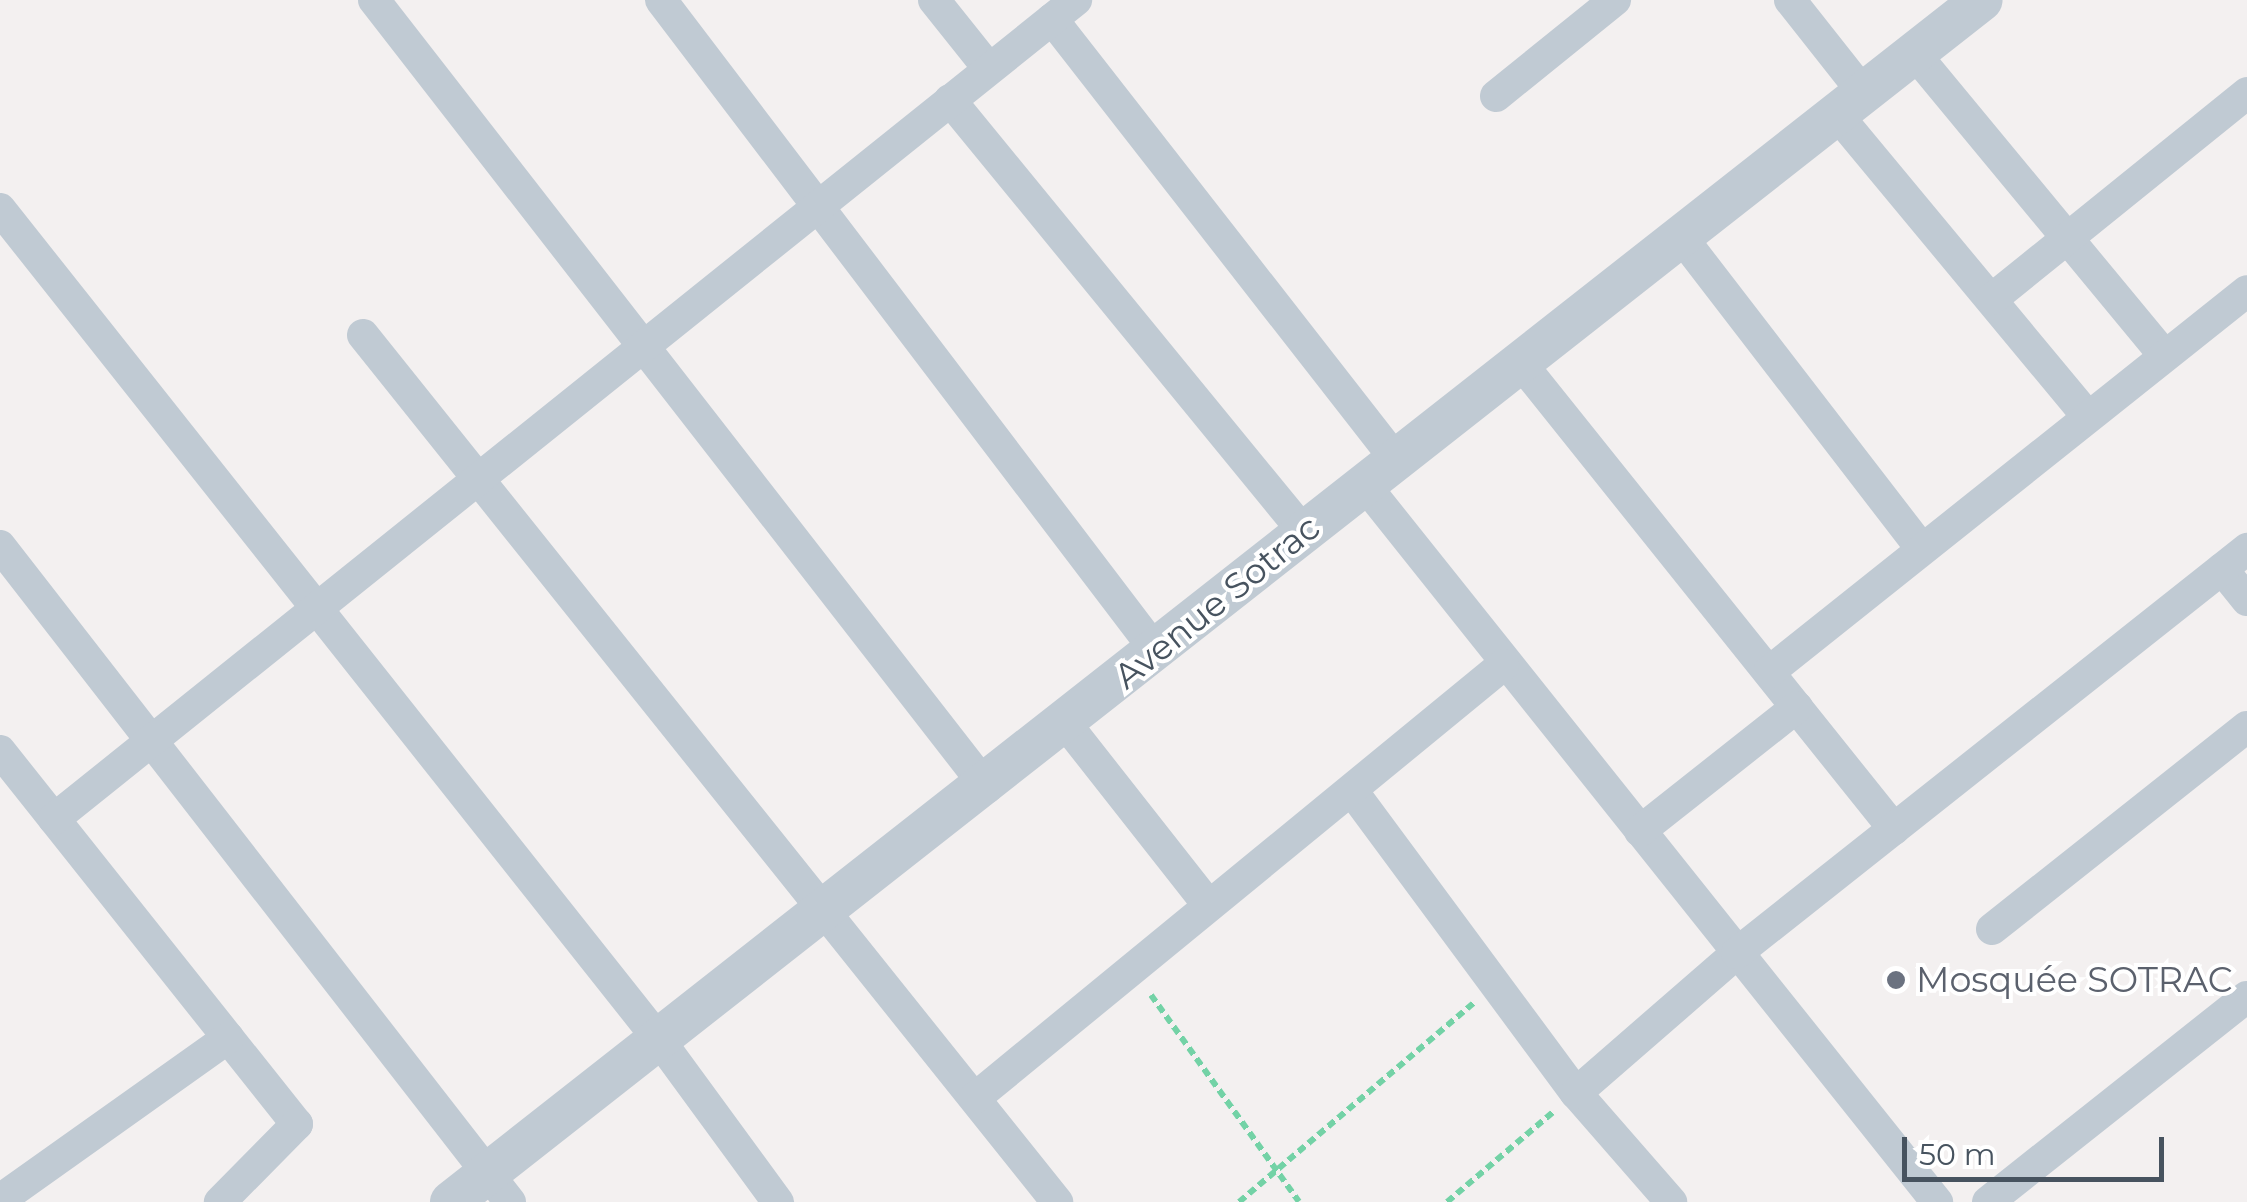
<!DOCTYPE html>
<html>
<head>
<meta charset="utf-8">
<style>
  body { margin:0 }
  #map { position:relative; width:2247px; height:1202px; overflow:hidden; background:#f3f0f0; font-family:Montserrat,sans-serif }
  div>[style] { position:absolute }
  .path>* { height:6px; margin-top:-3px; transform-origin:0; background:repeating-linear-gradient(90deg,#73d2a6 0 8px,transparent 0 13px) }
  .minor>* { height:32px; margin:-16px; padding:0 16px; transform-origin:16px; border-radius:16px; background:#c0cad3 }
  .tertiary>* { height:42px; margin:-21px; padding:0 21px; transform-origin:21px; border-radius:21px; background:#c0cad3 }
  .dots>* { width:28px; height:28px; translate:-50% -50%; box-sizing:border-box; border:5px solid #fff; border-radius:50% }
  span { translate:-50% -50%; white-space:nowrap; text-align:center; line-height:1.15; -webkit-text-stroke:8px #fff; paint-order:stroke }
  .street-label { font-size:35px; color:#47535f }
  .worship-label { font-size:35px; color:#5b616d }
  .left { translate:0 -50%; text-align:left }
  .scale { position:absolute; left:1902px; top:1137px; width:262px; height:45px; box-sizing:border-box; border:5px solid #47535f; border-top:0; padding-left:12px; font-size:30px; line-height:35px; white-space:nowrap; color:#47535f; -webkit-text-stroke:8px #fff; paint-order:stroke }
</style>
</head>
<body>
<div id="map">
  <div class="path">
    <i style="left:1151px;top:995px;width:254px;rotate:54.4deg"></i>
    <i style="left:1239px;top:1202px;width:308px;rotate:-40.3deg"></i>
    <i style="left:1447px;top:1202px;width:139px;rotate:-40.3deg"></i>
  </div>
  <div class="minor">
    <i style="left:374px;top:0;width:998px;rotate:52.12deg"></i>
    <i style="left:661px;top:0;width:818px;rotate:52.75deg"></i>
    <i style="left:934px;top:0;width:88px;rotate:51.4deg"></i>
    <i style="left:1790px;top:0;width:121px;rotate:51.7deg"></i>
    <i style="left:1052px;top:19px;width:561px;rotate:52.03deg"></i>
    <i style="left:1915px;top:54px;width:391px;rotate:50.4deg"></i>
    <i style="left:1496px;top:96px;width:153px;rotate:-38.9deg"></i>
    <i style="left:950px;top:100px;width:557px;rotate:50.68deg"></i>
    <i style="left:1839px;top:117px;width:388px;rotate:50.3deg"></i>
    <i style="left:0;top:209px;width:1062px;rotate:51.58deg"></i>
    <i style="left:660px;top:1041px;width:200px;rotate:53.8deg"></i>
    <i style="left:1683px;top:239px;width:391px;rotate:52.4deg"></i>
    <i style="left:1992px;top:299px;width:328px;rotate:-38.9deg"></i>
    <i style="left:363px;top:335px;width:1111px;rotate:51.32deg"></i>
    <i style="left:1524px;top:367px;width:592px;rotate:51.31deg"></i>
    <i style="left:1364px;top:484px;width:919px;rotate:51.41deg"></i>
    <i style="left:0;top:546px;width:831px;rotate:52.14deg"></i>
    <i style="left:2222px;top:569px;width:40px;rotate:51deg"></i>
    <i style="left:1769px;top:672px;width:611px;rotate:-38.56deg"></i>
    <i style="left:1066px;top:724px;width:231px;rotate:51.8deg"></i>
    <i style="left:0;top:751px;width:477px;rotate:51.5deg"></i>
    <i style="left:297px;top:1124px;width:110px;rotate:134.6deg"></i>
    <i style="left:1353px;top:792px;width:375px;rotate:53.5deg"></i>
    <i style="left:1576px;top:1093px;width:145px;rotate:48.9deg"></i>
    <i style="left:54px;top:819px;width:1310px;rotate:-38.71deg"></i>
    <i style="left:1640px;top:831px;width:200px;rotate:-38.3deg"></i>
    <i style="left:1992px;top:929px;width:325px;rotate:-38.4deg"></i>
    <i style="left:1576px;top:1093px;width:213px;rotate:-41deg"></i>
    <i style="left:1737px;top:953px;width:651px;rotate:-38.38deg"></i>
    <i style="left:975px;top:1098px;width:683px;rotate:-39.35deg"></i>
    <i style="left:0;top:1200px;width:280px;rotate:-35.4deg"></i>
    <i style="left:1988px;top:1202px;width:330px;rotate:-38.4deg"></i>
  </div>
  <div class="tertiary">
    <i style="left:451px;top:1202px;width:1946px;rotate:-38.14deg"></i>
  </div>
  <div class="dots">
    <i style="left:1896px;top:980px;background:#6b7280"></i>
  </div>
  <div class="street-label">
    <span style="left:1217px;top:602px;rotate:-39deg">Avenue Sotrac</span>
  </div>
  <div class="worship-label">
    <span class="left" style="left:1916px;top:980px">Mosquée SOTRAC</span>
  </div>
  <div class="scale">50 m</div>
</div>
</body>
</html>
